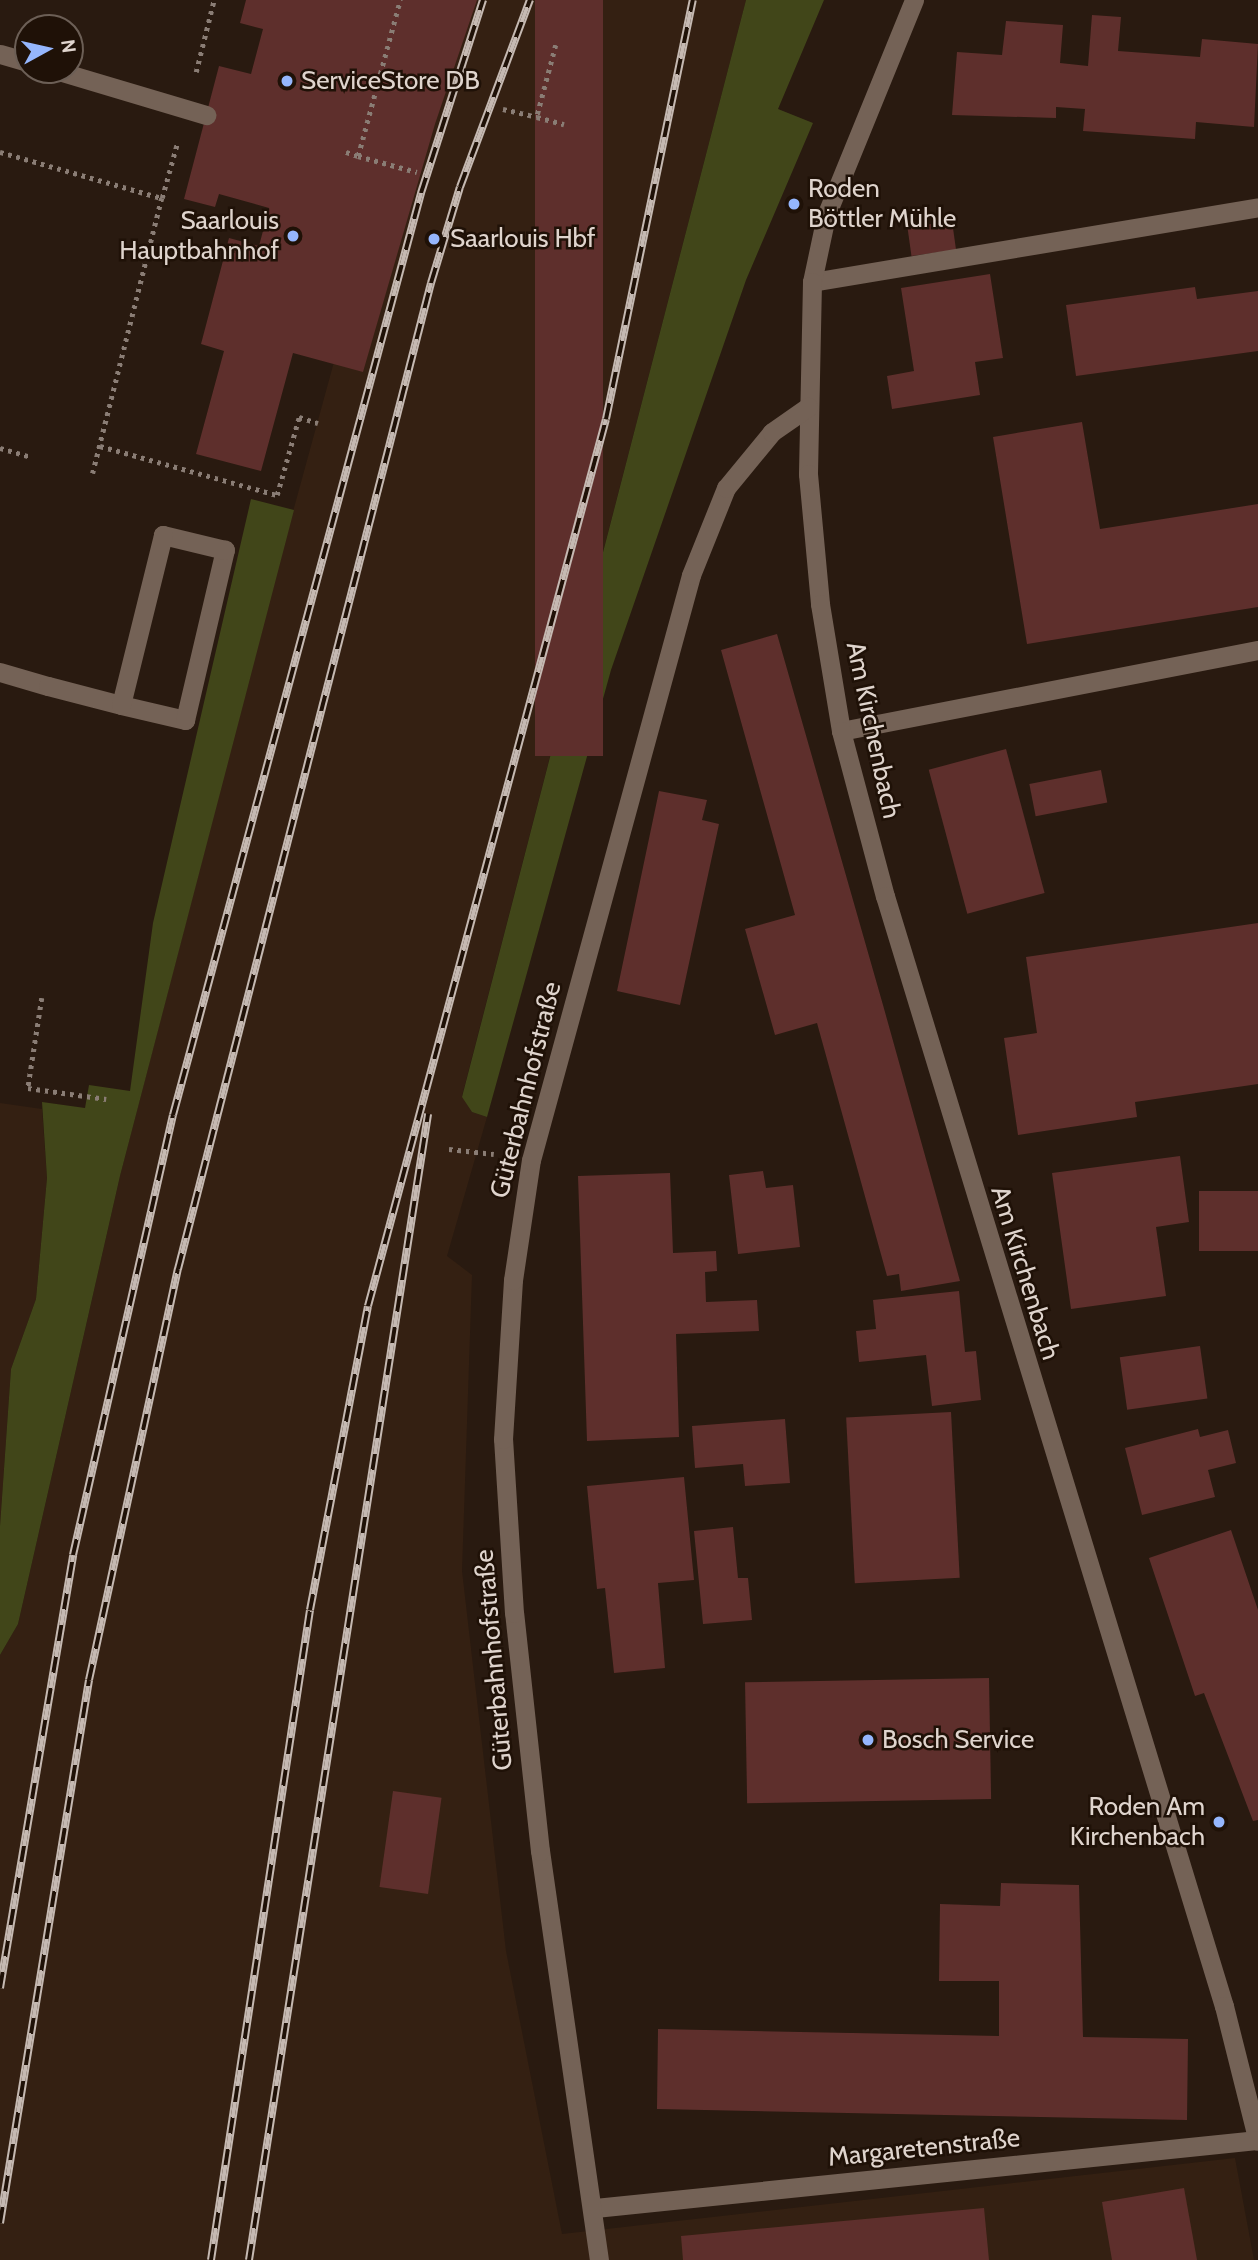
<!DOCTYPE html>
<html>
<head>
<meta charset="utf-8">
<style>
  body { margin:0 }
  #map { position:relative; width:1258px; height:2260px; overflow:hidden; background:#291a10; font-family:Cabin,sans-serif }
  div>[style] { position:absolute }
  .built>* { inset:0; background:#342012 }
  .green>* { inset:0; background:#414619 }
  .building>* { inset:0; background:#5e2f2c; transform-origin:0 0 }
  .path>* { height:4.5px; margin-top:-2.25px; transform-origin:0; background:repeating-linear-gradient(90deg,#8a7d75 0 3.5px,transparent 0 8.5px) }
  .service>* { height:19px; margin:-9.5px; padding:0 9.5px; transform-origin:9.5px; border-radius:9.5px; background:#746256 }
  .pedestrian>* { height:19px; margin:-9.5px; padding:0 9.5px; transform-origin:9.5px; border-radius:9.5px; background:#746256 }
  .minor>* { height:19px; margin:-9.5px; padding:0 9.5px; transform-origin:9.5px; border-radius:9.5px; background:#746256 }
  .rail>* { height:8px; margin-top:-4px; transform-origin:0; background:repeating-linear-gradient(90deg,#1f1107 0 16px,#c5b9b2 0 32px); box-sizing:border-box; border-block:2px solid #c5b9b2 }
  .dots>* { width:19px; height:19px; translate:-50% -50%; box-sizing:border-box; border:4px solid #1f1107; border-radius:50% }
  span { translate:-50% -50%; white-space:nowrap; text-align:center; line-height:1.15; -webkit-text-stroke:5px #1f1107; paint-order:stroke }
  .poi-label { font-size:26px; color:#dfd4cd }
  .left { translate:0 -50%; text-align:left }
  .right { translate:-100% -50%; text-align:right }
  .street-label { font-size:26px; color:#dfd4cd }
  .north { position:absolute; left:14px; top:14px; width:70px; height:70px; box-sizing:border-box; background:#1f1107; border:2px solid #6c5f56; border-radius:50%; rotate:82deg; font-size:19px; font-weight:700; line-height:28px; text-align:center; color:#dfd4cd }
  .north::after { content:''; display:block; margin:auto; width:24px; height:32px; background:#95b6fd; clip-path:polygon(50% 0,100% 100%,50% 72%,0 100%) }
</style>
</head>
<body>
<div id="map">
  <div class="built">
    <i style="clip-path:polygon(444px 0,746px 0,462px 1096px,472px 1112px,487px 1117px,447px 1256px,472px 1275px,462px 1571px,506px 1951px,562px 2234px,1235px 2158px,1254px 2260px,0 2260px,0 1655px,18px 1624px,120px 1176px,280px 559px,360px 267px)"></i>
    <i style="clip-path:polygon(0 1103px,42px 1109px,47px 1178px,36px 1299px,11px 1369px,0 1526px)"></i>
  </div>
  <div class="green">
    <i style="clip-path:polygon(746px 0,824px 0,778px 109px,813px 123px,746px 280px,611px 670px,487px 1117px,472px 1112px,462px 1097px)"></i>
    <i style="clip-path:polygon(251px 499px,294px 510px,120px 1176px,18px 1624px,0 1655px,0 1526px,11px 1369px,36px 1299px,47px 1178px,42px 1102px,85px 1108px,89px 1085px,130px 1091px,153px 923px)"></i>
  </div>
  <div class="building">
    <i style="clip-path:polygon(246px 0,477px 0,435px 124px,363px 372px,293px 353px,261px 471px,196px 454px,224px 351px,201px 344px,229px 238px,259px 246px,269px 208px,219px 194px,215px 207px,184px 199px,219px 66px,251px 74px,263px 29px,240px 23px)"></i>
    <i style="left:535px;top:0;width:68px;height:756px"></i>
    <i style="clip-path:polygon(1092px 15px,1121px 17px,1118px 51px,1200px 57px,1202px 39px,1258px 44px,1254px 127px,1196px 122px,1195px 139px,1083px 131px,1085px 109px,1056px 107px,1056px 118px,952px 115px,957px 52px,1002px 55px,1006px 21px,1063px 25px,1060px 63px,1088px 66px)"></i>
    <i style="left:952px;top:221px;width:29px;height:45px;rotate:82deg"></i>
    <i style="clip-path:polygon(990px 274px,1003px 358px,975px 362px,980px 395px,892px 409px,887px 376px,914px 371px,901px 288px)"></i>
    <i style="clip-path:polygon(1195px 287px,1197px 299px,1258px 291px,1258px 351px,1076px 376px,1066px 305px)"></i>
    <i style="clip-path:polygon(1082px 422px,1100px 529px,1258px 504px,1258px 607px,1027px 644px,993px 437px)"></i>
    <i style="clip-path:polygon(777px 634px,883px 1005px,960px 1281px,901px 1291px,899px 1274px,887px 1276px,817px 1023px,775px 1035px,745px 929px,795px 915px,721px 650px)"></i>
    <i style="left:1006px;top:749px;width:149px;height:80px;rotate:75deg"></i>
    <i style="left:1101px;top:770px;width:33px;height:73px;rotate:79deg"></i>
    <i style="clip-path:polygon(659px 791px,707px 800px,702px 820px,719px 824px,680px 1005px,617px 991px)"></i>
    <i style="clip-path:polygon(1258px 923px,1258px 1084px,1135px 1102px,1137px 1117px,1018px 1135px,1004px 1038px,1037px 1033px,1026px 957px)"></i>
    <i style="clip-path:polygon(1180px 1156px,1189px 1222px,1156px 1227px,1166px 1296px,1071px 1309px,1052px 1173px)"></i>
    <i style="clip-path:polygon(763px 1171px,766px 1188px,793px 1185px,800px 1247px,738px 1254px,729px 1175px)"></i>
    <i style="clip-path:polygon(670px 1173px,673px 1253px,716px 1251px,717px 1271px,705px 1272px,706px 1302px,757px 1300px,759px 1331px,676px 1334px,679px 1437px,587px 1441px,578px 1176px)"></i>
    <i style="left:1258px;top:1191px;width:60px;height:59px;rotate:90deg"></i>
    <i style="clip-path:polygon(959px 1291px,965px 1352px,976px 1351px,981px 1400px,932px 1406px,926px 1355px,859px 1362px,856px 1331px,876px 1329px,873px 1300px)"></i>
    <i style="left:1200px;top:1346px;width:53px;height:81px;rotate:82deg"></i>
    <i style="left:951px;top:1412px;width:166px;height:105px;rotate:87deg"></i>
    <i style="clip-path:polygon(785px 1419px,790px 1483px,745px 1486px,743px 1464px,695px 1468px,692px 1426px)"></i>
    <i style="clip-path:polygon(1198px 1429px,1200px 1437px,1228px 1430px,1236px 1463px,1208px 1470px,1215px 1497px,1142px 1515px,1125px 1448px)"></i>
    <i style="clip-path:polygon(684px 1477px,694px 1580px,658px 1583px,665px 1668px,614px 1673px,605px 1588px,597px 1589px,587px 1486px)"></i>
    <i style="clip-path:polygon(733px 1527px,738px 1578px,748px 1578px,752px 1620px,703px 1624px,694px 1531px)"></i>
    <i style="clip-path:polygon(1231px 1530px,1258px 1610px,1258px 1820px,1253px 1821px,1204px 1693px,1195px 1696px,1149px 1558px)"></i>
    <i style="left:989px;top:1678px;width:121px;height:244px;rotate:89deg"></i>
    <i style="left:393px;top:1791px;width:49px;height:97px;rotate:8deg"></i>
    <i style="clip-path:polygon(1001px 1883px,1079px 1885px,1083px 2037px,1188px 2039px,1187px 2120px,657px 2109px,658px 2029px,999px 2036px,999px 1981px,939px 1981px,940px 1904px,1000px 1906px)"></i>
    <i style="clip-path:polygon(1184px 2188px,1197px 2260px,1112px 2260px,1102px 2202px)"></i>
    <i style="clip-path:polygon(984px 2208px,989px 2260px,683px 2260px,681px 2236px)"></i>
  </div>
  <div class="path">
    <i style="left:556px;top:45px;width:74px;rotate:104.8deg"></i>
    <i style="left:537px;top:117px;width:28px;rotate:15deg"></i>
    <i style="left:196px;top:72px;width:74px;rotate:-76deg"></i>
    <i style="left:503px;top:109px;width:35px;rotate:13deg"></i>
    <i style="left:0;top:152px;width:168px;rotate:15.9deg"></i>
    <i style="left:162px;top:198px;width:284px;rotate:104.1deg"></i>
    <i style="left:346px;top:152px;width:13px;rotate:18deg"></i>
    <i style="left:358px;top:156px;width:162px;rotate:-74.9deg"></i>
    <i style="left:358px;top:156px;width:61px;rotate:15.2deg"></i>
    <i style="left:162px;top:198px;width:56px;rotate:-74.5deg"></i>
    <i style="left:100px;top:446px;width:184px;rotate:15.5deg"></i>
    <i style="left:277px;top:495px;width:81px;rotate:-74.2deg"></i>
    <i style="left:299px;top:417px;width:20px;rotate:18deg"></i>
    <i style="left:0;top:448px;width:32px;rotate:16deg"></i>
    <i style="left:42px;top:998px;width:91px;rotate:98.8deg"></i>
    <i style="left:28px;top:1088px;width:79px;rotate:8deg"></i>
    <i style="left:449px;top:1149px;width:45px;rotate:6.3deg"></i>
  </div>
  <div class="service">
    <i style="left:812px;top:282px;width:452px;rotate:-9.5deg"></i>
    <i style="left:0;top:672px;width:50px;rotate:16.3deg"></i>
    <i style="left:48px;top:686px;width:75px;rotate:14.6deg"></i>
    <i style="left:121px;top:705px;width:66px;rotate:13.2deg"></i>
    <i style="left:185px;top:720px;width:175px;rotate:-76.8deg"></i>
    <i style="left:225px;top:550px;width:64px;rotate:-166.4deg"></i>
    <i style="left:163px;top:535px;width:175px;rotate:103.9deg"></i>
    <i style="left:841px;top:731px;width:425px;rotate:-11deg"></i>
  </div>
  <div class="pedestrian">
    <i style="left:0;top:54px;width:29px;rotate:16deg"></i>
    <i style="left:55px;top:70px;width:158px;rotate:16.6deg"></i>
  </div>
  <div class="minor">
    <i style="left:914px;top:0;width:233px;rotate:112.2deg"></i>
    <i style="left:826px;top:216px;width:67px;rotate:102deg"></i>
    <i style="left:812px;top:282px;width:192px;rotate:91.2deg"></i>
    <i style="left:808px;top:474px;width:131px;rotate:84.7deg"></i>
    <i style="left:820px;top:604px;width:129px;rotate:80.6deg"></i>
    <i style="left:841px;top:731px;width:171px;rotate:75.1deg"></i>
    <i style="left:885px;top:896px;width:1161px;rotate:73.02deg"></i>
    <i style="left:1224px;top:2006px;width:139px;rotate:75.9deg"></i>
    <i style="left:595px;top:2208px;width:666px;rotate:-5.86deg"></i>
    <i style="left:599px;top:2260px;width:413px;rotate:-98.2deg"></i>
    <i style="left:540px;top:1851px;width:239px;rotate:-96.2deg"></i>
    <i style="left:514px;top:1613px;width:174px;rotate:-93.6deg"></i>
    <i style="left:503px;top:1439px;width:159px;rotate:-86.4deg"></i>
    <i style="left:513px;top:1280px;width:121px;rotate:-81.5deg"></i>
    <i style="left:531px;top:1160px;width:606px;rotate:-74.7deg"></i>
    <i style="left:691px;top:575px;width:94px;rotate:-68.1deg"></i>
    <i style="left:726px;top:488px;width:72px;rotate:-50.6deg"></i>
    <i style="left:772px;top:432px;width:44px;rotate:-34.8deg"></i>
  </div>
  <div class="rail">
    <i style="left:0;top:1988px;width:439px;rotate:-80.4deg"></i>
    <i style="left:73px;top:1555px;width:451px;rotate:-77.2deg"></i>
    <i style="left:173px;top:1115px;width:955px;rotate:-74.94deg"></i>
    <i style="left:421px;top:193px;width:203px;rotate:-72.2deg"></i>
    <i style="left:0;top:2223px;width:550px;rotate:-80.69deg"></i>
    <i style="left:89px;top:1680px;width:421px;rotate:-77.8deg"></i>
    <i style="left:178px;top:1269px;width:1018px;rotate:-75.61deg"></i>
    <i style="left:431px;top:283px;width:100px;rotate:-73.2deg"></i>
    <i style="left:460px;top:187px;width:200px;rotate:-69.5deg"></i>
    <i style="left:211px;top:2260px;width:657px;rotate:-81.34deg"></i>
    <i style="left:310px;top:1610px;width:309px;rotate:-79.2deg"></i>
    <i style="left:368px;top:1306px;width:918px;rotate:-74.98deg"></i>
    <i style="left:606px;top:419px;width:428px;rotate:-78.3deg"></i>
    <i style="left:249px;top:2260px;width:1160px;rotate:-81.12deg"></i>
  </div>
  <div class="dots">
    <i style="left:287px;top:81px;background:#95b6fd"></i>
    <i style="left:794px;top:204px;background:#95b6fd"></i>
    <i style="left:293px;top:236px;background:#95b6fd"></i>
    <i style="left:434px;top:239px;background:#95b6fd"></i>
    <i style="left:868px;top:1740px;background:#95b6fd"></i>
    <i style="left:1219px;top:1822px;background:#95b6fd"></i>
  </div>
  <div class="poi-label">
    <span class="left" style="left:301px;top:81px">ServiceStore DB</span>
    <span class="left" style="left:808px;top:204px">Roden<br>Böttler Mühle</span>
    <span class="right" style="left:279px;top:236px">Saarlouis<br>Hauptbahnhof</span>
    <span class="left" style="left:450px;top:239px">Saarlouis Hbf</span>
    <span class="left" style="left:882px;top:1740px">Bosch Service</span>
    <span class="right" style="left:1205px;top:1822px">Roden Am<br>Kirchenbach</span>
  </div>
  <div class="street-label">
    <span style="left:873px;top:730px;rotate:78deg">Am Kirchenbach</span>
    <span style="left:526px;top:1090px;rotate:-76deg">Güterbahnhofstraße</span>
    <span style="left:1025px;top:1273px;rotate:73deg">Am Kirchenbach</span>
    <span style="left:494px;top:1660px;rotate:-95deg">Güterbahnhofstraße</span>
    <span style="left:924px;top:2148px;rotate:-6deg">Margaretenstraße</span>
  </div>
  <div class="north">N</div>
</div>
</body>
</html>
